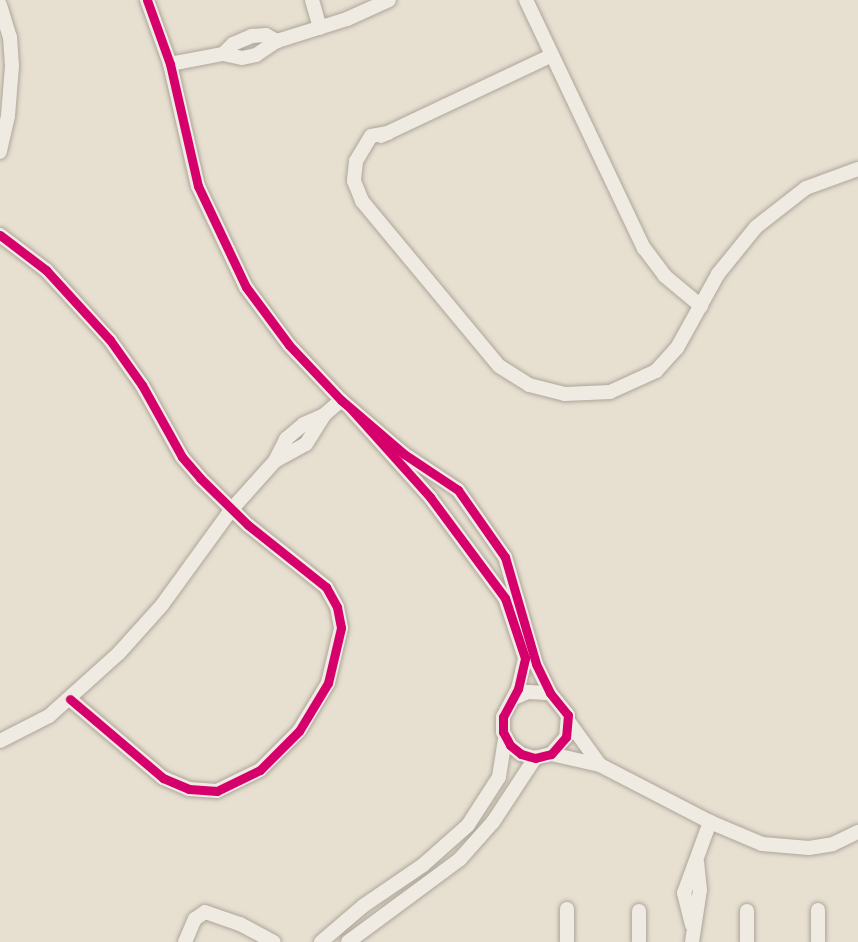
<!DOCTYPE html>
<html>
<head>
<meta charset="utf-8">
<style>
  body { margin:0 }
  #map { position:relative; width:858px; height:942px; overflow:hidden; background:#e7e0d1; font-family:Lora,serif }
  div>[style] { position:absolute }
  .roads { filter:drop-shadow(0 0 2px #ada599) drop-shadow(0 0 2px #ada599) }
  .street>* { height:14px; margin:-7px; padding:0 7px; transform-origin:7px; border-radius:7px; background:#efebe3 }
  .cycleway>* { height:9px; margin:-4.5px; padding:0 4.5px; transform-origin:4.5px; border-radius:4.5px; background:#d6006c }
  span { translate:-50% -50%; white-space:nowrap; text-align:center; line-height:1.15; -webkit-text-stroke:4.5px #f7eed8; paint-order:stroke }
</style>
</head>
<body>
<div id="map">
  <div class="roads">
    <div class="street">
      <i style="left:147px;top:0;width:68px;rotate:70.2deg"></i>
      <i style="left:170px;top:64px;width:125px;rotate:77.1deg"></i>
      <i style="left:198px;top:186px;width:112px;rotate:64.6deg"></i>
      <i style="left:246px;top:287px;width:72px;rotate:53.4deg"></i>
      <i style="left:289px;top:345px;width:76px;rotate:46.6deg"></i>
      <i style="left:341px;top:400px;width:83px;rotate:40.6deg"></i>
      <i style="left:404px;top:454px;width:65px;rotate:33.7deg"></i>
      <i style="left:458px;top:490px;width:82px;rotate:55deg"></i>
      <i style="left:505px;top:557px;width:111px;rotate:73.8deg"></i>
      <i style="left:536px;top:664px;width:32px;rotate:64deg"></i>
      <i style="left:550px;top:693px;width:28px;rotate:51deg"></i>
      <i style="left:568px;top:715px;width:22px;rotate:95deg"></i>
      <i style="left:566px;top:737px;width:23px;rotate:131deg"></i>
      <i style="left:551px;top:754px;width:16px;rotate:166deg"></i>
      <i style="left:535px;top:758px;width:15px;rotate:-164deg"></i>
      <i style="left:521px;top:754px;width:14px;rotate:-141deg"></i>
      <i style="left:510px;top:745px;width:15px;rotate:-118deg"></i>
      <i style="left:503px;top:732px;width:15px;rotate:-90deg"></i>
      <i style="left:503px;top:717px;width:32px;rotate:-62deg"></i>
      <i style="left:518px;top:689px;width:32px;rotate:-77deg"></i>
      <i style="left:525px;top:658px;width:63px;rotate:-108.4deg"></i>
      <i style="left:505px;top:598px;width:126px;rotate:-126.6deg"></i>
      <i style="left:430px;top:497px;width:117px;rotate:-131.9deg"></i>
      <i style="left:312px;top:0;width:29px;rotate:74deg"></i>
      <i style="left:526px;top:0;width:275px;rotate:64.6deg"></i>
      <i style="left:644px;top:248px;width:35px;rotate:53deg"></i>
      <i style="left:665px;top:276px;width:47px;rotate:39.8deg"></i>
      <i style="left:0;top:5px;width:34px;rotate:73deg"></i>
      <i style="left:10px;top:37px;width:29px;rotate:86deg"></i>
      <i style="left:12px;top:66px;width:50px;rotate:94.6deg"></i>
      <i style="left:8px;top:116px;width:37px;rotate:103deg"></i>
      <i style="left:223px;top:54px;width:14px;rotate:-45deg"></i>
      <i style="left:233px;top:44px;width:21px;rotate:-23deg"></i>
      <i style="left:252px;top:36px;width:14px;rotate:-4deg"></i>
      <i style="left:266px;top:35px;width:13px;rotate:29deg"></i>
      <i style="left:170px;top:64px;width:54px;rotate:-10.7deg"></i>
      <i style="left:223px;top:54px;width:19px;rotate:12deg"></i>
      <i style="left:242px;top:58px;width:14px;rotate:-12deg"></i>
      <i style="left:256px;top:55px;width:25px;rotate:-34deg"></i>
      <i style="left:277px;top:41px;width:73px;rotate:-17.4deg"></i>
      <i style="left:347px;top:19px;width:46px;rotate:-24.3deg"></i>
      <i style="left:388px;top:133px;width:17px;rotate:170deg"></i>
      <i style="left:371px;top:136px;width:29px;rotate:121deg"></i>
      <i style="left:356px;top:161px;width:20px;rotate:96deg"></i>
      <i style="left:354px;top:181px;width:22px;rotate:68deg"></i>
      <i style="left:362px;top:201px;width:214px;rotate:50.3deg"></i>
      <i style="left:499px;top:366px;width:36px;rotate:32deg"></i>
      <i style="left:529px;top:385px;width:37px;rotate:14deg"></i>
      <i style="left:565px;top:394px;width:45px;rotate:-2.5deg"></i>
      <i style="left:610px;top:392px;width:51px;rotate:-24.5deg"></i>
      <i style="left:656px;top:371px;width:31px;rotate:-48deg"></i>
      <i style="left:677px;top:348px;width:85px;rotate:-61deg"></i>
      <i style="left:718px;top:274px;width:60px;rotate:-51deg"></i>
      <i style="left:756px;top:227px;width:63px;rotate:-38deg"></i>
      <i style="left:806px;top:188px;width:55px;rotate:-20.1deg"></i>
      <i style="left:381px;top:136px;width:189px;rotate:-25.3deg"></i>
      <i style="left:0;top:235px;width:58px;rotate:37.3deg"></i>
      <i style="left:46px;top:270px;width:95px;rotate:47.6deg"></i>
      <i style="left:110px;top:340px;width:55px;rotate:54.6deg"></i>
      <i style="left:142px;top:385px;width:82px;rotate:60.9deg"></i>
      <i style="left:182px;top:457px;width:28px;rotate:49deg"></i>
      <i style="left:200px;top:478px;width:67px;rotate:44.4deg"></i>
      <i style="left:248px;top:525px;width:100px;rotate:38.5deg"></i>
      <i style="left:326px;top:587px;width:23px;rotate:61deg"></i>
      <i style="left:337px;top:607px;width:21px;rotate:79deg"></i>
      <i style="left:341px;top:628px;width:57px;rotate:103.3deg"></i>
      <i style="left:328px;top:683px;width:56px;rotate:121.1deg"></i>
      <i style="left:299px;top:731px;width:55px;rotate:135deg"></i>
      <i style="left:260px;top:770px;width:48px;rotate:154deg"></i>
      <i style="left:217px;top:791px;width:28px;rotate:-176deg"></i>
      <i style="left:189px;top:789px;width:28px;rotate:-157deg"></i>
      <i style="left:163px;top:778px;width:122px;rotate:-139.7deg"></i>
      <i style="left:275px;top:461px;width:35px;rotate:-29deg"></i>
      <i style="left:306px;top:444px;width:34px;rotate:-58deg"></i>
      <i style="left:324px;top:415px;width:23px;rotate:-41deg"></i>
      <i style="left:514px;top:698px;width:15px;rotate:-23deg"></i>
      <i style="left:528px;top:692px;width:22px;rotate:3deg"></i>
      <i style="left:569px;top:722px;width:53px;rotate:54.2deg"></i>
      <i style="left:0;top:741px;width:55px;rotate:-27deg"></i>
      <i style="left:49px;top:716px;width:94px;rotate:-42deg"></i>
      <i style="left:119px;top:653px;width:64px;rotate:-48.1deg"></i>
      <i style="left:162px;top:605px;width:117px;rotate:-54deg"></i>
      <i style="left:231px;top:510px;width:66px;rotate:-48.1deg"></i>
      <i style="left:275px;top:461px;width:25px;rotate:-63deg"></i>
      <i style="left:286px;top:439px;width:23px;rotate:-40deg"></i>
      <i style="left:304px;top:424px;width:22px;rotate:-24deg"></i>
      <i style="left:551px;top:754px;width:50px;rotate:12.7deg"></i>
      <i style="left:600px;top:765px;width:124px;rotate:27.4deg"></i>
      <i style="left:710px;top:822px;width:56px;rotate:22.9deg"></i>
      <i style="left:762px;top:844px;width:47px;rotate:4.9deg"></i>
      <i style="left:809px;top:848px;width:24px;rotate:-9deg"></i>
      <i style="left:833px;top:844px;width:28px;rotate:-26deg"></i>
      <i style="left:747px;top:911px;width:31px;rotate:90deg"></i>
      <i style="left:692px;top:925px;width:33px;rotate:-104deg"></i>
      <i style="left:684px;top:893px;width:76px;rotate:-69.9deg"></i>
      <i style="left:185px;top:942px;width:25px;rotate:-67deg"></i>
      <i style="left:195px;top:919px;width:12px;rotate:-35deg"></i>
      <i style="left:205px;top:912px;width:37px;rotate:19deg"></i>
      <i style="left:240px;top:924px;width:38px;rotate:28deg"></i>
      <i style="left:321px;top:942px;width:55px;rotate:-40.6deg"></i>
      <i style="left:363px;top:906px;width:73px;rotate:-34.3deg"></i>
      <i style="left:423px;top:865px;width:60px;rotate:-41.6deg"></i>
      <i style="left:468px;top:825px;width:57px;rotate:-57.1deg"></i>
      <i style="left:499px;top:777px;width:38px;rotate:-81deg"></i>
      <i style="left:348px;top:942px;width:139px;rotate:-36.5deg"></i>
      <i style="left:460px;top:859px;width:50px;rotate:-48.3deg"></i>
      <i style="left:493px;top:822px;width:77px;rotate:-56.7deg"></i>
      <i style="left:567px;top:942px;width:33px;rotate:-90deg"></i>
      <i style="left:639px;top:942px;width:31px;rotate:-90deg"></i>
      <i style="left:692px;top:942px;width:53px;rotate:-81.3deg"></i>
      <i style="left:700px;top:890px;width:27px;rotate:-96deg"></i>
      <i style="left:818px;top:942px;width:32px;rotate:-90deg"></i>
    </div>
  </div>
  <div class="cycleway">
    <i style="left:147px;top:0;width:68px;rotate:70.2deg"></i>
    <i style="left:170px;top:64px;width:125px;rotate:77.1deg"></i>
    <i style="left:198px;top:186px;width:112px;rotate:64.6deg"></i>
    <i style="left:246px;top:287px;width:72px;rotate:53.4deg"></i>
    <i style="left:289px;top:345px;width:76px;rotate:46.6deg"></i>
    <i style="left:341px;top:400px;width:83px;rotate:40.6deg"></i>
    <i style="left:404px;top:454px;width:65px;rotate:33.7deg"></i>
    <i style="left:458px;top:490px;width:82px;rotate:55deg"></i>
    <i style="left:505px;top:557px;width:111px;rotate:73.8deg"></i>
    <i style="left:536px;top:664px;width:32px;rotate:64deg"></i>
    <i style="left:550px;top:693px;width:28px;rotate:51deg"></i>
    <i style="left:568px;top:715px;width:22px;rotate:95deg"></i>
    <i style="left:566px;top:737px;width:23px;rotate:131deg"></i>
    <i style="left:551px;top:754px;width:16px;rotate:166deg"></i>
    <i style="left:535px;top:758px;width:15px;rotate:-164deg"></i>
    <i style="left:521px;top:754px;width:14px;rotate:-141deg"></i>
    <i style="left:510px;top:745px;width:15px;rotate:-118deg"></i>
    <i style="left:503px;top:732px;width:15px;rotate:-90deg"></i>
    <i style="left:503px;top:717px;width:32px;rotate:-62deg"></i>
    <i style="left:518px;top:689px;width:32px;rotate:-77deg"></i>
    <i style="left:525px;top:658px;width:63px;rotate:-108.4deg"></i>
    <i style="left:505px;top:598px;width:126px;rotate:-126.6deg"></i>
    <i style="left:430px;top:497px;width:117px;rotate:-131.9deg"></i>
    <i style="left:0;top:235px;width:58px;rotate:37.3deg"></i>
    <i style="left:46px;top:270px;width:95px;rotate:47.6deg"></i>
    <i style="left:110px;top:340px;width:55px;rotate:54.6deg"></i>
    <i style="left:142px;top:385px;width:82px;rotate:60.9deg"></i>
    <i style="left:182px;top:457px;width:28px;rotate:49deg"></i>
    <i style="left:200px;top:478px;width:67px;rotate:44.4deg"></i>
    <i style="left:248px;top:525px;width:100px;rotate:38.5deg"></i>
    <i style="left:326px;top:587px;width:23px;rotate:61deg"></i>
    <i style="left:337px;top:607px;width:21px;rotate:79deg"></i>
    <i style="left:341px;top:628px;width:57px;rotate:103.3deg"></i>
    <i style="left:328px;top:683px;width:56px;rotate:121.1deg"></i>
    <i style="left:299px;top:731px;width:55px;rotate:135deg"></i>
    <i style="left:260px;top:770px;width:48px;rotate:154deg"></i>
    <i style="left:217px;top:791px;width:28px;rotate:-176deg"></i>
    <i style="left:189px;top:789px;width:28px;rotate:-157deg"></i>
    <i style="left:163px;top:778px;width:122px;rotate:-139.7deg"></i>
  </div>
</div>
</body>
</html>
